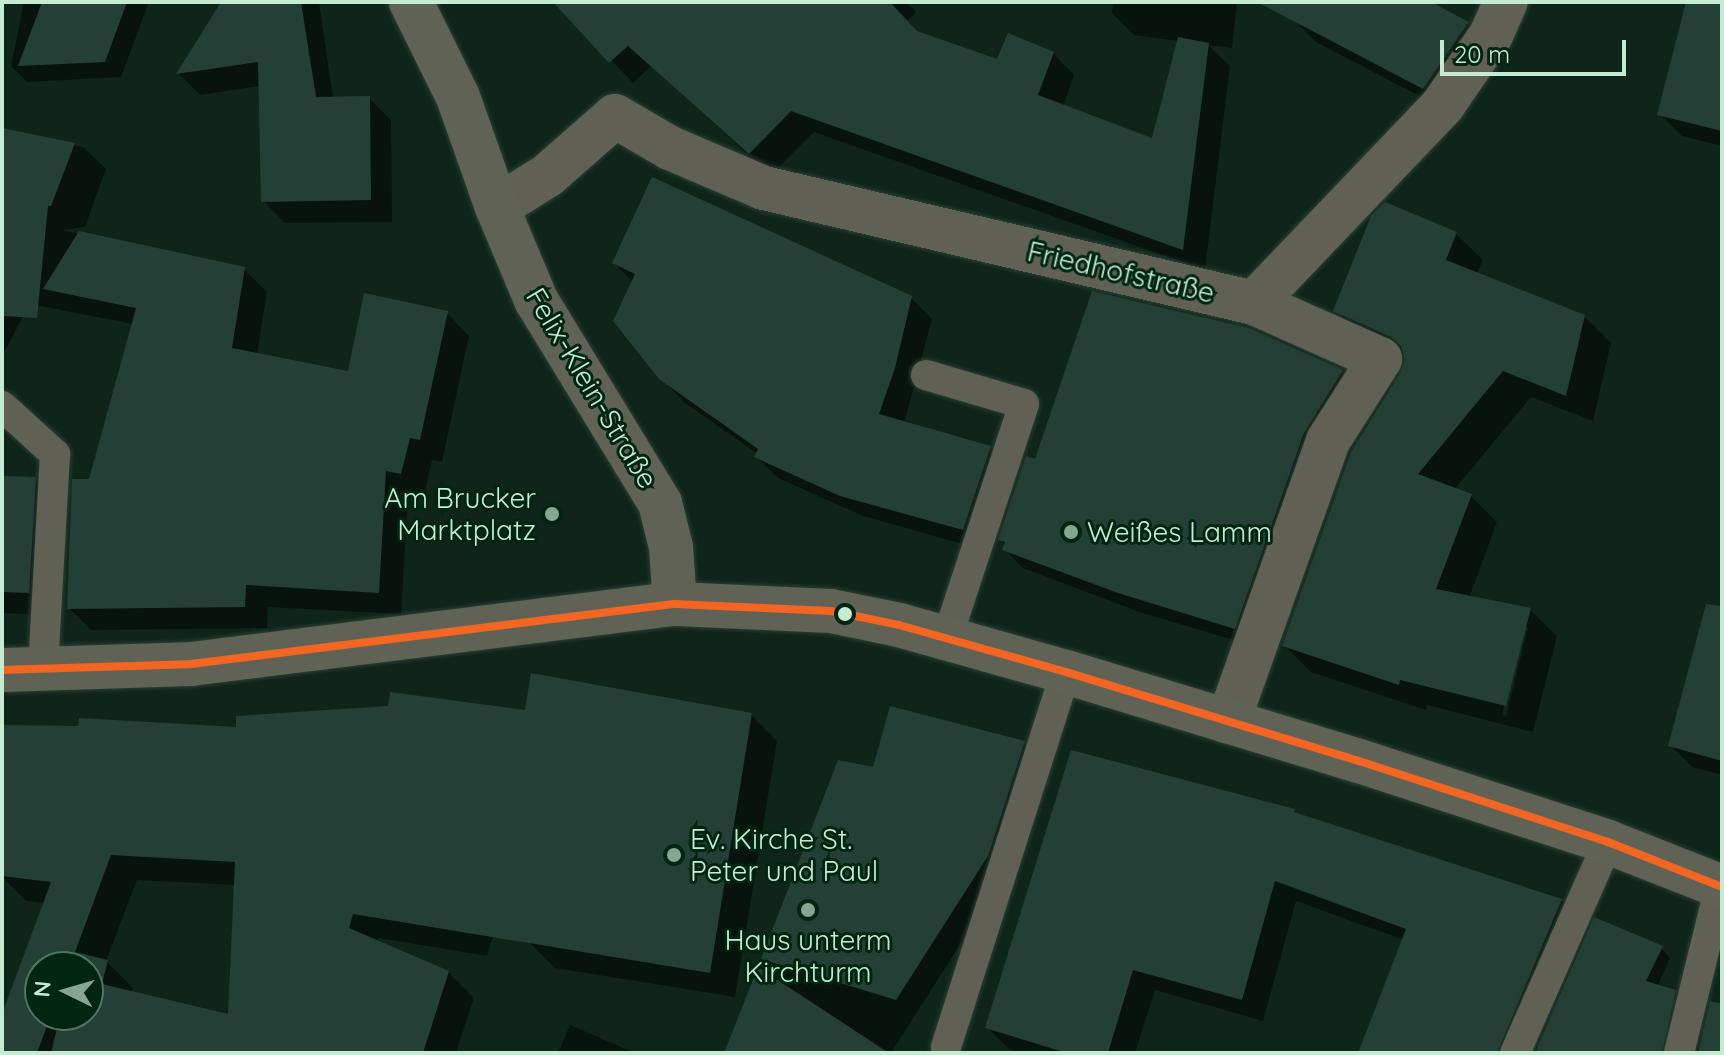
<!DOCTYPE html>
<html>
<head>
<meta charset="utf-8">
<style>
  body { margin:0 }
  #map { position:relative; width:1724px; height:1055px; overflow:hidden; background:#0f251a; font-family:Quicksand,sans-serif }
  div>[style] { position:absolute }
  .shadow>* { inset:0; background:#0007 }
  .building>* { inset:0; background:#244036 }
  .roads { filter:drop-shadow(0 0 2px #2a3f34) drop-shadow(0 0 2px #2a3f34) }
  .lane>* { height:30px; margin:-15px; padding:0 15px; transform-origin:15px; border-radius:15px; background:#606054 }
  .street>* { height:44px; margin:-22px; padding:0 22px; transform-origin:22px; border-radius:22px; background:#606054 }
  .secondary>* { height:44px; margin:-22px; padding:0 22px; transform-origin:22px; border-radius:22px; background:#5f6254 }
  .bus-1>* { height:8px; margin:-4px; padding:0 4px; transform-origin:4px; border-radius:4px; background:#f26522 }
  .dots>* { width:22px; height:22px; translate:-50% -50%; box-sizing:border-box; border:4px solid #002511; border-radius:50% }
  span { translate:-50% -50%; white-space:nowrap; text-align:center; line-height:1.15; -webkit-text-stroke:6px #002511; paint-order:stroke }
  .street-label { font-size:28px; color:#c6ebd3 }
  .poi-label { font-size:28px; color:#c6ebd3 }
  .right { translate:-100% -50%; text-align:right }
  .left { translate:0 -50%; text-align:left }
  .frame { position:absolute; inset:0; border:4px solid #c6ebd3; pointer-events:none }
  .north { position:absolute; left:24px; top:951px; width:80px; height:80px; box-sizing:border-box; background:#002511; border:2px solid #4f745f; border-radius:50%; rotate:275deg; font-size:22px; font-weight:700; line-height:32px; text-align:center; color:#c6ebd3 }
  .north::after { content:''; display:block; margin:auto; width:28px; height:36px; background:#86a692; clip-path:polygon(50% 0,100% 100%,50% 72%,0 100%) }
  .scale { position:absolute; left:1440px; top:40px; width:186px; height:36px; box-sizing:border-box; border:4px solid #c6ebd3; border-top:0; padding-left:10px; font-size:24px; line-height:28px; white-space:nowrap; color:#c6ebd3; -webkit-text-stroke:6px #002511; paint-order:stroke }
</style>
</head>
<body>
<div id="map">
  <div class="shadow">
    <i style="clip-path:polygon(24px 2px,149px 2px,121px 77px,27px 82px,11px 66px)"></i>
    <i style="clip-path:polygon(224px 2px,319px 2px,333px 98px,369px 98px,391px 120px,392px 222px,285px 223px,263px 201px,260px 86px,200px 95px,179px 74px)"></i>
    <i style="clip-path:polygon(556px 2px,906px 2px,916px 12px,902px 28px,998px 61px,1053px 53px,1074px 75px,1063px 107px,1153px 140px,1179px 41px,1134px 35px,1112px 13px,1113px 2px,1237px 2px,1232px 48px,1208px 45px,1230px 66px,1205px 270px,814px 132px,771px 175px,651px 66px,633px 83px)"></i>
    <i style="clip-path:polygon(1304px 2px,1427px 2px,1468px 24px,1490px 45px,1446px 110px,1316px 42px,1294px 20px)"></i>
    <i style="clip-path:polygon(1709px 2px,1722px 2px,1722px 146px,1682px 136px,1660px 114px)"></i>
    <i style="clip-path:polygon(2px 130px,83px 147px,106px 169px,85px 227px,62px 230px,244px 269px,267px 292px,257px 355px,349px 374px,447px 313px,469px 336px,442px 462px,432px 460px,424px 496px,408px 493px,401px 614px,268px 607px,267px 628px,91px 630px,69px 608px,91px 481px,133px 324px,30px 304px,2px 356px)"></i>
    <i style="clip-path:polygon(evenodd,1456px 234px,1483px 260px,1477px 274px,1584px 316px,1611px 343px,1593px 421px,1531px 397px,1454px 490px,1471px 496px,1497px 522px,1469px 598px,1530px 610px,1557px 636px,1533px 732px,1427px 705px,1426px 710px,1311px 672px,1284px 645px,1403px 373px,1406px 357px,1362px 337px,1335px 310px,1456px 234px,1524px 627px,1528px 627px,1506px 716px,1502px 715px,1524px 627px)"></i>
    <i style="clip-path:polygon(614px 263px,911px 298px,932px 319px,904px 423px,990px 448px,1011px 469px,984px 550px,863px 516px,778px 478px,757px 457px,758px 454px,685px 403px,663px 380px,633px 282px)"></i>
    <i style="clip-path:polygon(1248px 330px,1342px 372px,1361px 391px,1254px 646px,1139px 612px,1023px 568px,1004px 549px,1006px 545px,1000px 540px,1037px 462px)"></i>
    <i style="clip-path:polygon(2px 478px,35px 479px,58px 502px,51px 615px,2px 613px)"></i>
    <i style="clip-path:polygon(1722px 647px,1722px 775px,1692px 767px,1670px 745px)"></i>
    <i style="clip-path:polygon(evenodd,527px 712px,751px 715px,777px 741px,735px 997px,555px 968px,529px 942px,546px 769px,487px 956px,378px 938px,377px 942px,448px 972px,474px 998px,456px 1053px,2px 1053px,2px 1020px,45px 903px,26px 901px,2px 877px,2px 727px,238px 730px,527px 712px,137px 880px,236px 885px,230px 1017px,132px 993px,133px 988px,106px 961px,137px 880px,527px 712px,40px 967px,88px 967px,88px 1015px,40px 1015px,40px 967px)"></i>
    <i style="clip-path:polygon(1024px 743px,1041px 760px,1005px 874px,891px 1053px,791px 1053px,741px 1014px,839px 762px,874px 770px)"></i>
    <i style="clip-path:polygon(1294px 811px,1298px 816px,1561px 900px,1582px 922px,1526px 1053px,1360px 1053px,1404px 940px,1296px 901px,1263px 1021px,1155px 990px,1135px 1053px,1022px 1053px,1009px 1049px,987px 1027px)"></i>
    <i style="clip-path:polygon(1659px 946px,1670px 958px,1628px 1053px,1537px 1053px)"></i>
    <i style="clip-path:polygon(570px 1025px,635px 1053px,558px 1053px)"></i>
  </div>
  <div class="building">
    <i style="clip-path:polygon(42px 2px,127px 2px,105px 62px,18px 66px)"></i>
    <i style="clip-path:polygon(221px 2px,301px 2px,316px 97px,370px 96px,371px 200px,261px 202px,258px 62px,176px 74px)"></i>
    <i style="clip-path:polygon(553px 2px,890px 2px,917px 31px,997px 59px,1008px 33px,1054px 52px,1038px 95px,1152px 138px,1178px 37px,1209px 43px,1183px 250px,791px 111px,749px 154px,628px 46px,609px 63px)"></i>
    <i style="clip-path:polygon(1257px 2px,1431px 2px,1469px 22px,1423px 89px)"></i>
    <i style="clip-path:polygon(1686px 2px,1722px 2px,1722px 131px,1657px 115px)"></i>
    <i style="clip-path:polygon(2px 128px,75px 143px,51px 206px,48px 206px,37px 318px,2px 316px)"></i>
    <i style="clip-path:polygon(652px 177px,912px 296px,895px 368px,879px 414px,991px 446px,963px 530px,840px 496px,754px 457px,758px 449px,659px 379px,613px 321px,635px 274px,612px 263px)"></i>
    <i style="clip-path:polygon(1385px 202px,1457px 232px,1446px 260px,1585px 315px,1566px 396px,1503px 371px,1418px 474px,1472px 494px,1436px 589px,1531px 608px,1506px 706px,1400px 680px,1399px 685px,1282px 646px,1351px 452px,1401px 372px,1405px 360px,1401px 346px,1391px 337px,1333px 311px,1371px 216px)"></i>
    <i style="clip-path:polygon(79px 231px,245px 267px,232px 348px,348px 371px,364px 293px,448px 311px,420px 440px,410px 438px,401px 474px,386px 471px,379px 593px,246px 585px,245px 607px,67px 609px,72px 479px,89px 479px,136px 308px,43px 289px)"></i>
    <i style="clip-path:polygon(1092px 291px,1249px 328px,1343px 370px,1304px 433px,1235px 629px,1118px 593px,1002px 550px,1005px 542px,998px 540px,1026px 456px,1035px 459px)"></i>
    <i style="clip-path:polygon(2px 476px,36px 477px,29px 593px,2px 592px)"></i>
    <i style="clip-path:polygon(1706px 604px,1722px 606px,1722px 761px,1668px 746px)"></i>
    <i style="clip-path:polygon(evenodd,531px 673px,752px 713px,710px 973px,353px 914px,349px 928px,449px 971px,423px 1053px,51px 1053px,60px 1015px,88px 1015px,88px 967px,40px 967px,40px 1015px,51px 1015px,37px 1053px,2px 1053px,2px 1014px,51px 882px,2px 876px,2px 725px,78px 726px,79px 718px,236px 727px,236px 716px,388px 706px,390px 692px,525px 710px,531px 673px,111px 855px,235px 862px,228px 1014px,102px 984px,108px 960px,75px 952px,111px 855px)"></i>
    <i style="clip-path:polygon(890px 706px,1025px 741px,988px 856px,896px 1000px,761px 959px,838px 760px,873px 767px)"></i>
    <i style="clip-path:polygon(1071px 750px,1295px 809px,1294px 812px,1562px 899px,1497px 1053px,1358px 1053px,1406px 929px,1275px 881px,1242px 1000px,1133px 970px,1108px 1053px,1067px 1053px,985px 1028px)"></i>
    <i style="clip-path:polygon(1594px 917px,1663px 946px,1646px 981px,1676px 990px,1662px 1053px,1535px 1053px)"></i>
    <i style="clip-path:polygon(758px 967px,889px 1053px,724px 1053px)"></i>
    <i style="clip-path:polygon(1710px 1001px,1722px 1004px,1722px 1053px,1698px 1053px)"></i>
  </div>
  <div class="roads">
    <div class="lane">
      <i style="left:926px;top:375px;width:102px;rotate:16.5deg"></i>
      <i style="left:1024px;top:404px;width:246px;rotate:108.2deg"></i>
      <i style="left:2px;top:406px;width:72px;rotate:42.2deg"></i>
      <i style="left:55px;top:454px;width:215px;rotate:93.2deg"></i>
      <i style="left:946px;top:1047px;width:394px;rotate:-72.3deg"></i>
      <i style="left:1515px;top:1053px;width:231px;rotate:-66.2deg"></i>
      <i style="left:1679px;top:1053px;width:172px;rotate:-76.2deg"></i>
    </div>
    <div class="street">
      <i style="left:497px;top:207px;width:60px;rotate:-32.1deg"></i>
      <i style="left:548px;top:175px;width:89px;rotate:-41.4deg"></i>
      <i style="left:615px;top:116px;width:64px;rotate:30.2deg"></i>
      <i style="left:670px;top:148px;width:102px;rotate:23.1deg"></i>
      <i style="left:764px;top:188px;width:503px;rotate:13.21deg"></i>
      <i style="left:1254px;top:303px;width:138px;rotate:24deg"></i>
      <i style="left:1380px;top:359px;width:97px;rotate:122.4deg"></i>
      <i style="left:1328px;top:441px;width:298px;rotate:109.6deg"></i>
      <i style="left:1254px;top:303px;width:274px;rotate:-46.3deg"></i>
      <i style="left:1443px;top:105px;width:85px;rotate:-55.6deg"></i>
      <i style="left:1491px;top:35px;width:36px;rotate:-66deg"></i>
    </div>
    <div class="secondary">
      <i style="left:411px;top:2px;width:106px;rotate:63.7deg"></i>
      <i style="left:458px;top:97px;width:117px;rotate:70.5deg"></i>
      <i style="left:497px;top:207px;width:101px;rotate:67.2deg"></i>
      <i style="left:536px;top:300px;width:238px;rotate:58.6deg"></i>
      <i style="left:660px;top:503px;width:45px;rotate:76deg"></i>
      <i style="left:671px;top:547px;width:57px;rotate:86deg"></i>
      <i style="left:2px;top:670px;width:189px;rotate:-1.8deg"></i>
      <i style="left:191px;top:664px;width:488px;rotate:-7.1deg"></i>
      <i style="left:675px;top:604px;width:156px;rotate:2.6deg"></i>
      <i style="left:831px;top:611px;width:69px;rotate:11.6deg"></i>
      <i style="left:899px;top:625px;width:173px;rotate:15.7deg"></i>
      <i style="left:1066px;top:672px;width:306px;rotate:16.9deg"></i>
      <i style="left:1359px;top:761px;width:262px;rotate:18deg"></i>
      <i style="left:1608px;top:842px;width:123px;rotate:21.5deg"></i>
    </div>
  </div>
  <div class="bus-1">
    <i style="left:2px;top:670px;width:189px;rotate:-1.8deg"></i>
    <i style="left:191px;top:664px;width:488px;rotate:-7.1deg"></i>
    <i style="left:675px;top:604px;width:156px;rotate:2.6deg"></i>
    <i style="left:831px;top:611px;width:69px;rotate:11.6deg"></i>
    <i style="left:899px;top:625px;width:173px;rotate:15.7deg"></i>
    <i style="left:1066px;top:672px;width:306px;rotate:16.9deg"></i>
    <i style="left:1359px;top:761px;width:262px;rotate:18deg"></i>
    <i style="left:1608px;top:842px;width:123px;rotate:21.5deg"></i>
  </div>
  <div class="dots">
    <i style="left:552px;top:514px;background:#86a692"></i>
    <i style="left:1071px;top:532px;background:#86a692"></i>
    <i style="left:845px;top:614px;background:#c6ebd3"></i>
    <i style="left:674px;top:855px;background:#86a692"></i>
    <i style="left:808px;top:910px;background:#86a692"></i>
  </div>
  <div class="street-label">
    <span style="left:1121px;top:272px;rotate:13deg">Friedhofstraße</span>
    <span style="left:592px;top:388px;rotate:59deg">Felix-Klein-Straße</span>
  </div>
  <div class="poi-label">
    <span class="right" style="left:536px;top:514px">Am Brucker<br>Marktplatz</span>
    <span class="left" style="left:1087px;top:532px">Weißes Lamm</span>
    <span class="left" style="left:690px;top:855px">Ev. Kirche St.<br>Peter und Paul</span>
    <span style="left:808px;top:956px">Haus unterm<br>Kirchturm</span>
  </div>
  <div class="frame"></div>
  <div class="north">N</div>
  <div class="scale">20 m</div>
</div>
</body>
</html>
